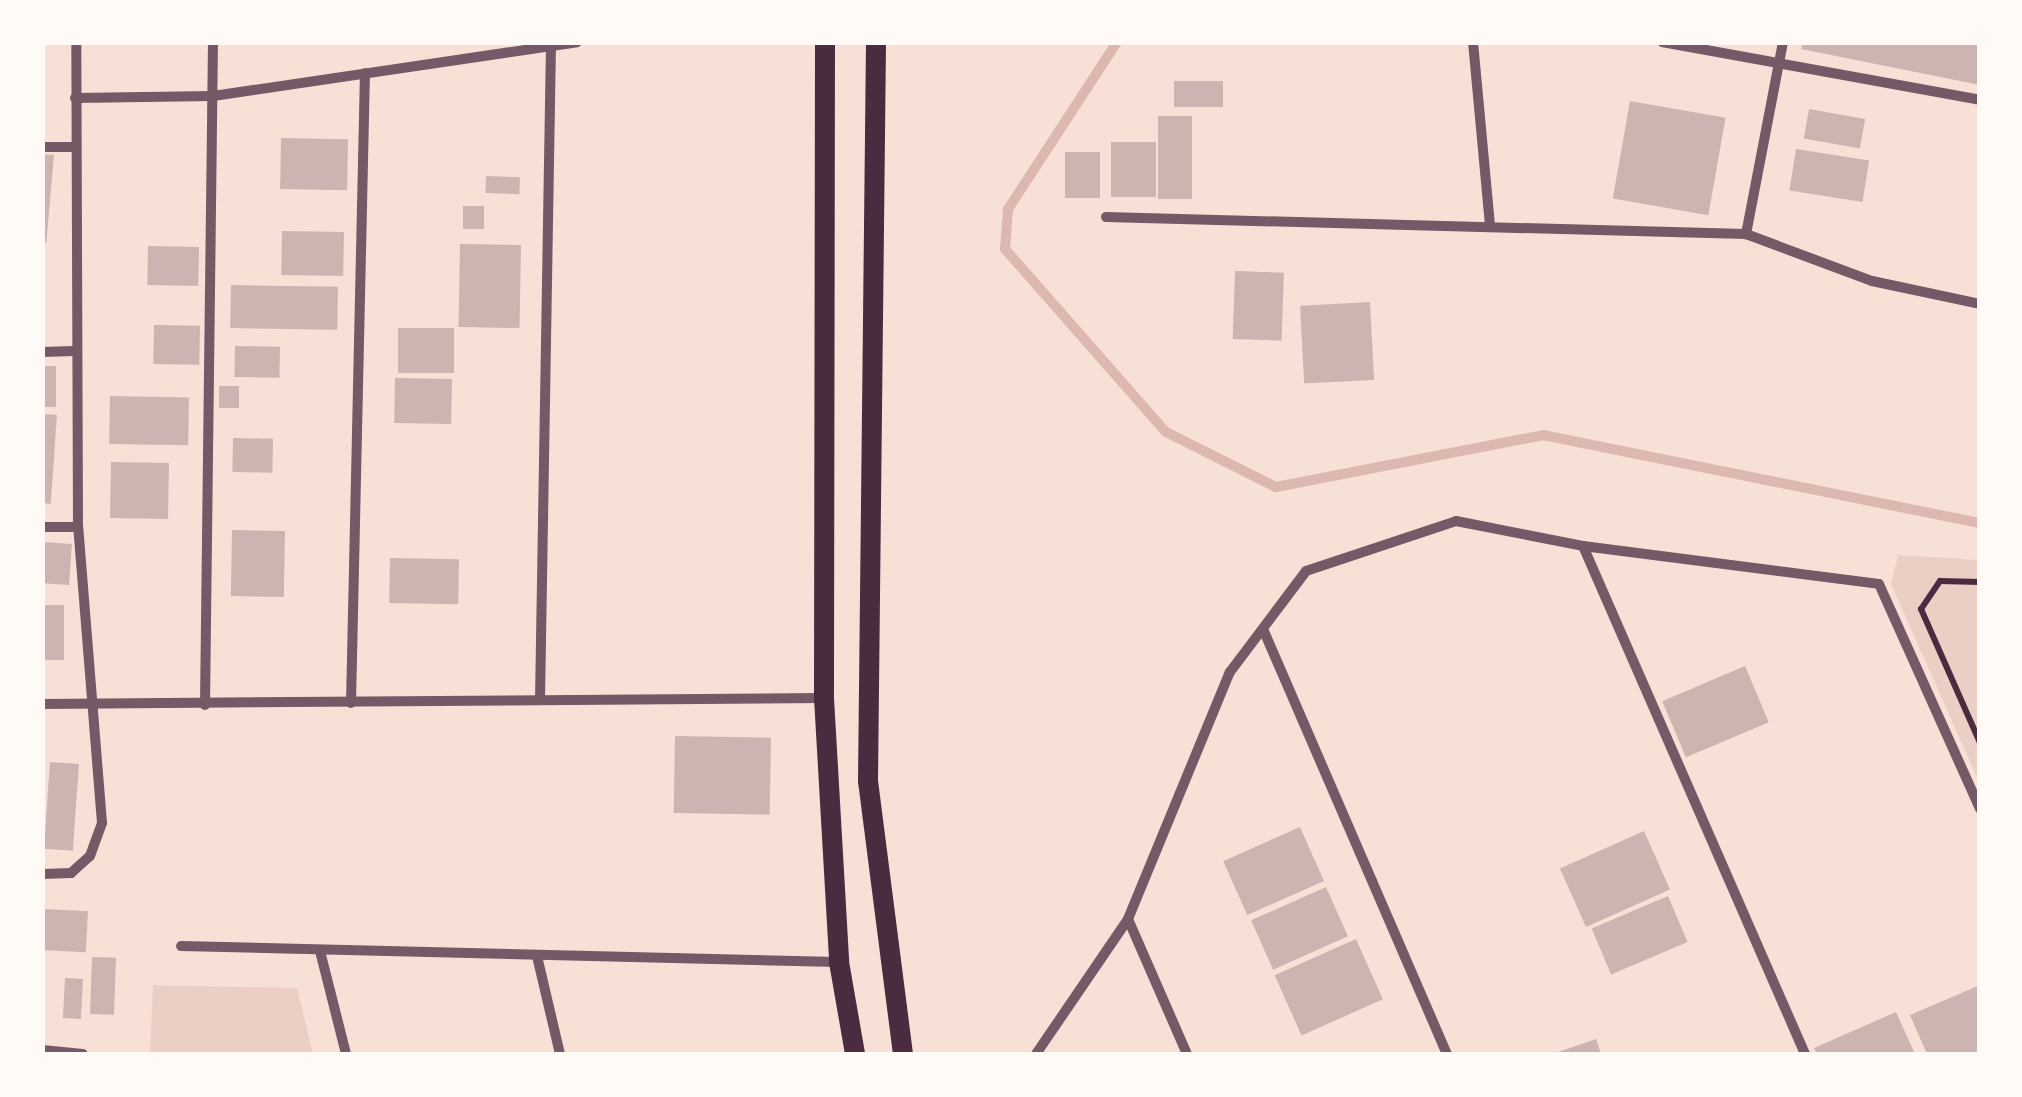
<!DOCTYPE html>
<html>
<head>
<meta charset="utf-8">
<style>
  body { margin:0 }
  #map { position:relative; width:2022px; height:1097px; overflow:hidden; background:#f7e1d7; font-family:Manrope,sans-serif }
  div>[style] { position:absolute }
  .green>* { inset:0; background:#ebcfc5 }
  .stream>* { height:10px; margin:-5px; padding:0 5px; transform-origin:5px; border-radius:5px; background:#dcb8b0 }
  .building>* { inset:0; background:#ccb4b1; transform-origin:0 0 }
  .path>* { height:6px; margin:-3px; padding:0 3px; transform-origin:3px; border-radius:3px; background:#4a2c40 }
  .minor>* { height:10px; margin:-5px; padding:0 5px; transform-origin:5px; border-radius:5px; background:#755966 }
  .secondary>* { height:20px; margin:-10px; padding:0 10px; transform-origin:10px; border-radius:10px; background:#4a2c40 }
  span { translate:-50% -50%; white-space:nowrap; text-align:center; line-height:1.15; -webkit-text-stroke:8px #fffaf5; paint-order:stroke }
  .frame { position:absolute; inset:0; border:45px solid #fffaf5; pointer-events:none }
</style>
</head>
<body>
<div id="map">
  <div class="green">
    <i style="clip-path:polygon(1898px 555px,1979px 560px,1979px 782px,1891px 584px)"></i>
    <i style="clip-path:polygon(153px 985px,297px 988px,313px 1054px,150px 1054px)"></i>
  </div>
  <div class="stream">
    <i style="left:1117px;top:42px;width:199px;rotate:123.1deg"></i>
    <i style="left:1008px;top:209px;width:40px;rotate:94.3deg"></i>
    <i style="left:1005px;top:249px;width:244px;rotate:48.7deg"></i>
    <i style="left:1166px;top:432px;width:123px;rotate:26.6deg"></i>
    <i style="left:1276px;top:487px;width:272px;rotate:-11deg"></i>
    <i style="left:1543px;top:435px;width:446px;rotate:11.4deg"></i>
  </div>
  <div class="building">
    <i style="clip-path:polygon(1803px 42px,1980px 42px,1980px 85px,1801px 49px)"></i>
    <i style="left:1174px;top:81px;width:49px;height:26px"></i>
    <i style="left:1630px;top:101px;width:97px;height:99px;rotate:10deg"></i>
    <i style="left:1809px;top:109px;width:57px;height:30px;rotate:10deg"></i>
    <i style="left:1158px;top:116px;width:34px;height:83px"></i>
    <i style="left:281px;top:138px;width:67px;height:51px;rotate:1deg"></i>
    <i style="left:1111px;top:142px;width:45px;height:55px"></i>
    <i style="left:1796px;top:149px;width:74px;height:42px;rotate:9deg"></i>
    <i style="left:1065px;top:152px;width:35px;height:46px"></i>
    <i style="left:42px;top:154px;width:12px;height:88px;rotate:5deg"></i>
    <i style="left:486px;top:176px;width:34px;height:17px;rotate:2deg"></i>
    <i style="left:463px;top:206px;width:21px;height:23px"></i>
    <i style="left:282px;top:231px;width:62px;height:44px;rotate:1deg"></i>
    <i style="left:460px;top:244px;width:61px;height:83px;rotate:1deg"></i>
    <i style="left:148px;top:246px;width:51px;height:39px;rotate:1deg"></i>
    <i style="left:1235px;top:271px;width:49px;height:68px;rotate:2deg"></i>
    <i style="left:231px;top:285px;width:107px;height:43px;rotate:1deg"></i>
    <i style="left:1370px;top:302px;width:78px;height:70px;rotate:87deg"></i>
    <i style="left:154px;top:325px;width:46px;height:39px;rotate:1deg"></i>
    <i style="left:398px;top:328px;width:56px;height:45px"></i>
    <i style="left:235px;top:346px;width:45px;height:31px;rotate:1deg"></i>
    <i style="left:42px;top:366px;width:14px;height:41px"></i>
    <i style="left:395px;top:378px;width:57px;height:45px;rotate:1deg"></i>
    <i style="left:219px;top:386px;width:20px;height:22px"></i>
    <i style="left:110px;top:396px;width:79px;height:48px;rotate:1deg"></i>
    <i style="left:42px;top:414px;width:15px;height:89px;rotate:4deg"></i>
    <i style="left:233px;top:438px;width:40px;height:34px;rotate:1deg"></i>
    <i style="left:111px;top:462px;width:58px;height:56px;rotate:1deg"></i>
    <i style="left:232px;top:530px;width:53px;height:66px;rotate:1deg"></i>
    <i style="left:42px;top:542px;width:30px;height:41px;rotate:4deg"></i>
    <i style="left:390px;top:558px;width:69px;height:45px;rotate:1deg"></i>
    <i style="left:42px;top:605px;width:22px;height:55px"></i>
    <i style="left:1745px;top:666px;width:61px;height:90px;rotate:67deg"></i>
    <i style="left:675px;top:736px;width:96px;height:77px;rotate:1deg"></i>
    <i style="left:50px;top:762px;width:29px;height:87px;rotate:4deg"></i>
    <i style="left:1300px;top:827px;width:59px;height:84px;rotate:66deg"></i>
    <i style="left:1644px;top:831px;width:64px;height:92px;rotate:66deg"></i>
    <i style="left:1326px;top:887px;width:54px;height:82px;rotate:66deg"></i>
    <i style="left:1668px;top:896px;width:50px;height:83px;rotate:67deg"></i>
    <i style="left:43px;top:909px;width:45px;height:41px;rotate:3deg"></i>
    <i style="left:1356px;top:939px;width:66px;height:89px;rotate:66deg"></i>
    <i style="left:92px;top:957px;width:24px;height:57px;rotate:2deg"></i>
    <i style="left:65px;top:978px;width:18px;height:40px;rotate:3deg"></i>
    <i style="clip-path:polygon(1980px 985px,1980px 1054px,1927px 1054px,1910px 1015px)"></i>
    <i style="clip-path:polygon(1896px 1012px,1915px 1054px,1817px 1054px,1814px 1048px)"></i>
    <i style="clip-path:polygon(1596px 1039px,1601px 1054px,1552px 1054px)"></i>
  </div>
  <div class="path">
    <i style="left:1980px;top:582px;width:40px;rotate:-178.6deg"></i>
    <i style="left:1940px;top:581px;width:34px;rotate:124deg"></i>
    <i style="left:1921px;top:609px;width:146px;rotate:66.2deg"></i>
  </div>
  <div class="minor">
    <i style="left:1473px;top:42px;width:186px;rotate:84.7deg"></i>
    <i style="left:1662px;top:42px;width:323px;rotate:10.3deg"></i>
    <i style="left:1783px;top:42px;width:196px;rotate:100.9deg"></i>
    <i style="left:1746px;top:234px;width:134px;rotate:20.5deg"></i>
    <i style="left:1872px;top:281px;width:110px;rotate:12deg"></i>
    <i style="left:75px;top:98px;width:138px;rotate:-0.8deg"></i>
    <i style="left:213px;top:96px;width:368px;rotate:-8.4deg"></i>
    <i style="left:42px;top:147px;width:31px"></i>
    <i style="left:1106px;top:217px;width:640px;rotate:1.52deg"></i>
    <i style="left:42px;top:352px;width:32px;rotate:-2deg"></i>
    <i style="left:42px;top:527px;width:36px"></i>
    <i style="left:1583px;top:546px;width:554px;rotate:66.39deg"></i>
    <i style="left:1263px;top:629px;width:463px;rotate:66.6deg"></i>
    <i style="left:540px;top:700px;width:655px;rotate:-89.04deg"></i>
    <i style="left:351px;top:703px;width:630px;rotate:-88.73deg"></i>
    <i style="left:42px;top:704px;width:782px;rotate:-0.44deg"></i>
    <i style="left:205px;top:705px;width:663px;rotate:-89.31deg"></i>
    <i style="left:42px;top:874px;width:29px;rotate:-2deg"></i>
    <i style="left:71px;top:873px;width:25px;rotate:-42deg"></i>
    <i style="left:90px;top:856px;width:35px;rotate:-70deg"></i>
    <i style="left:102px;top:823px;width:297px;rotate:-94.6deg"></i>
    <i style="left:78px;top:527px;width:485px;rotate:-90.2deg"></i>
    <i style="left:1128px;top:919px;width:147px;rotate:66.4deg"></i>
    <i style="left:181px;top:946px;width:657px;rotate:1.4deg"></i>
    <i style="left:320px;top:951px;width:106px;rotate:75.8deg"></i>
    <i style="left:537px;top:956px;width:101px;rotate:76.8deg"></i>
    <i style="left:42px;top:1050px;width:41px;rotate:5.6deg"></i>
    <i style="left:1036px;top:1054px;width:163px;rotate:-55.7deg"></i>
    <i style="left:1128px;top:919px;width:267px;rotate:-67.6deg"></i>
    <i style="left:1230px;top:672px;width:126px;rotate:-53deg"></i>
    <i style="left:1306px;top:571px;width:158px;rotate:-18.4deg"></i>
    <i style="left:1456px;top:521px;width:129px;rotate:11.1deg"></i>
    <i style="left:1583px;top:546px;width:298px;rotate:7.3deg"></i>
    <i style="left:1879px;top:584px;width:247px;rotate:65.8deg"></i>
  </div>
  <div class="secondary">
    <i style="left:825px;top:42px;width:656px;rotate:90.09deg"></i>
    <i style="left:824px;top:698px;width:264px;rotate:86.7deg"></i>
    <i style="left:839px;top:962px;width:93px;rotate:80.1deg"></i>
    <i style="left:876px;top:42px;width:739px;rotate:90.62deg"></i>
    <i style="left:868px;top:781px;width:275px;rotate:82.7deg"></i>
  </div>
  <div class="frame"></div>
</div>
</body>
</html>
